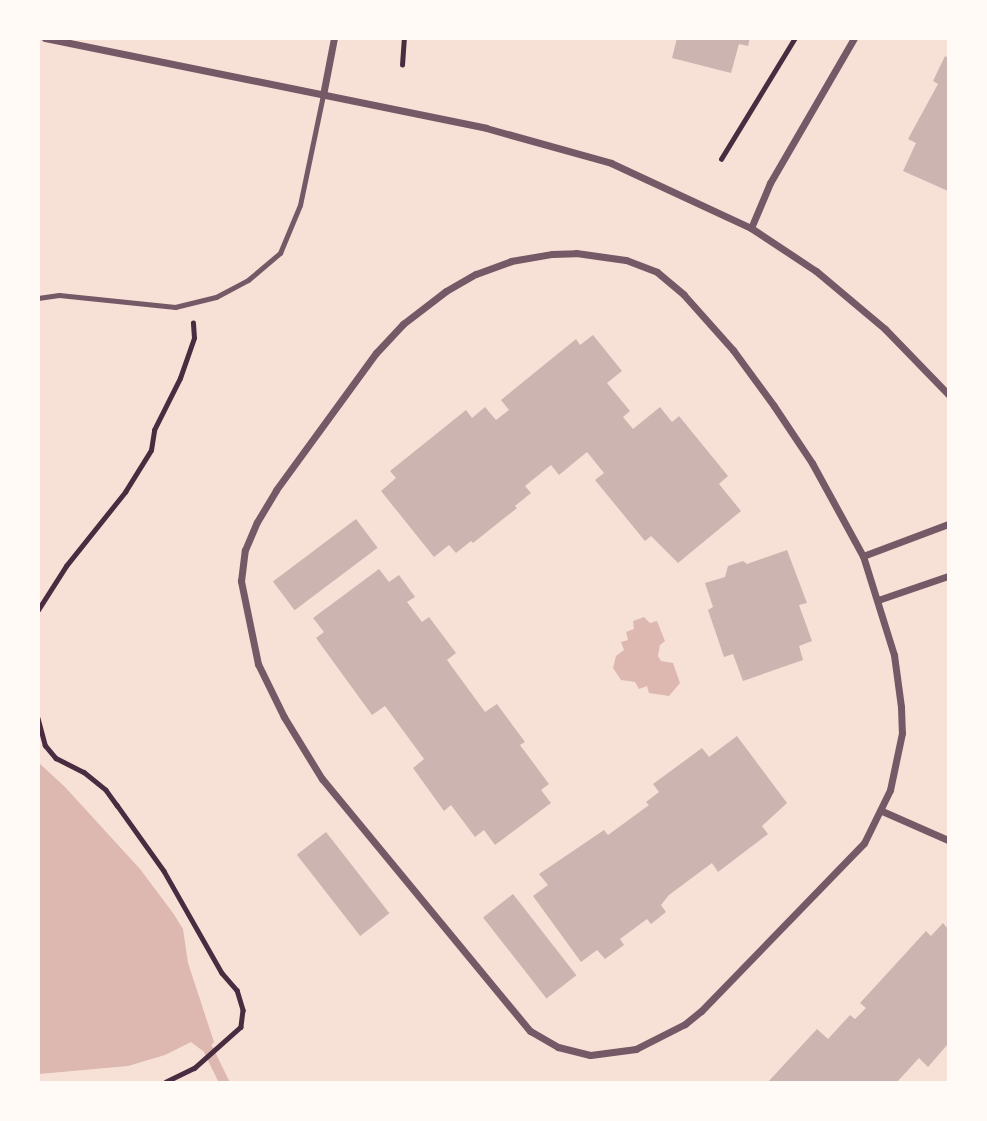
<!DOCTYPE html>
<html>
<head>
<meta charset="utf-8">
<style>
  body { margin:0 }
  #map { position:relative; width:987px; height:1121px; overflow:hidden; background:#f7e1d7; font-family:"DM Sans",sans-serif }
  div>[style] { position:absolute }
  .water>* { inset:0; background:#dcb8b0 }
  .stream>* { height:10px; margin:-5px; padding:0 5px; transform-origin:5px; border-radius:5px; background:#dcb8b0 }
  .building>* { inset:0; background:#ccb4b1; transform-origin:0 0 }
  .path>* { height:4.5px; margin:-2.25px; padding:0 2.25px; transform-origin:2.25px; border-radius:2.25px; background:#4a2c40 }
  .service>* { height:5px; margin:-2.5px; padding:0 2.5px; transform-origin:2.5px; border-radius:2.5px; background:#755966 }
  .minor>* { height:7px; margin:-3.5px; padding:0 3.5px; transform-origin:3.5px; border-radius:3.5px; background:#755966 }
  span { translate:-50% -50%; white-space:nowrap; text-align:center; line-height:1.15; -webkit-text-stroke:7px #fffaf5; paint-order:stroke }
  .frame { position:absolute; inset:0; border:40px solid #fffaf5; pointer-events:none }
</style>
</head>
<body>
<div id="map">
  <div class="water">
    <i style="clip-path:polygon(644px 617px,650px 623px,657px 621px,665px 641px,660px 645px,658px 656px,661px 661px,673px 663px,680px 683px,669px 696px,649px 693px,647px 686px,639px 689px,635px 682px,621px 680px,613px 668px,616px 656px,624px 650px,621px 642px,628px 640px,626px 632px,634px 629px,633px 621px)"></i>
    <i style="clip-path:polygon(39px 763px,65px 787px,140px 869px,173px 913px,183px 929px,188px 963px,214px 1042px,208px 1049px,203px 1051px,191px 1042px,165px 1055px,128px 1066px,39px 1074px)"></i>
  </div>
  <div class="stream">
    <i style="left:208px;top:1049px;width:37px;rotate:64deg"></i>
  </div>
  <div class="building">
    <i style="clip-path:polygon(677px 38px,750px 38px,748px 46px,739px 44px,731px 73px,672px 58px)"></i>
    <i style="clip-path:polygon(945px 56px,948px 58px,948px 191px,903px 171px,916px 143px,908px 139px,938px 84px,933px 81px)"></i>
    <i style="clip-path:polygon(593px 335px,622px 371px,607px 383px,630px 411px,623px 417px,633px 429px,660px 407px,672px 422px,679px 416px,728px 476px,719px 484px,741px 511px,678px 563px,651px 536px,645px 541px,595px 480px,604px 473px,587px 452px,559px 475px,551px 465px,525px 486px,531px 493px,515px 506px,517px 508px,473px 543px,471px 541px,456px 553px,449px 545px,434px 557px,381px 491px,396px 478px,390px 471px,466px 410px,472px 418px,485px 407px,496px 420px,509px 410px,501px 400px,576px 339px,580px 345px)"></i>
    <i style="left:356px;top:519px;width:36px;height:104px;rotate:53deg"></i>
    <i style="clip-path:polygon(787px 550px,807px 603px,799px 605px,812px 641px,799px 646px,803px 660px,743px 681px,733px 654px,724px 657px,708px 610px,713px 607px,705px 583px,725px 577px,728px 566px,743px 561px,747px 564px)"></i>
    <i style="clip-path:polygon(379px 569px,389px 582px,399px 575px,415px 597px,407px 602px,422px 622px,429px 617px,456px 653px,447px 660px,485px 712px,497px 704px,525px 742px,520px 745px,549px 784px,541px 790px,551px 803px,495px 845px,484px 830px,475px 837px,451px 805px,444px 811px,413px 768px,424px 759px,385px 706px,372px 715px,316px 638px,324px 632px,313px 618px)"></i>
    <i style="clip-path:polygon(737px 736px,787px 803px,762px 826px,768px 834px,718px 872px,712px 863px,669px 895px,661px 905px,666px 912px,651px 924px,647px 919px,620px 939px,624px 945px,605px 959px,597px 950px,581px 962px,533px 896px,548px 885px,539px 874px,604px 830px,608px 835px,649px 805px,646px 802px,659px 792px,653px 784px,702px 748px,709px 757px)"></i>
    <i style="left:326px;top:832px;width:103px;height:37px;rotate:52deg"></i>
    <i style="left:513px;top:894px;width:103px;height:38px;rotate:52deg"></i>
    <i style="clip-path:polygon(943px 923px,948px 929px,948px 1044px,928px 1067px,919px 1058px,897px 1082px,768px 1082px,817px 1029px,828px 1039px,850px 1015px,855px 1019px,866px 1008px,860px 1003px,926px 931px,931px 936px)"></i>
  </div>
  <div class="path">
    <i style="left:402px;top:65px;width:27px;rotate:-86deg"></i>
    <i style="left:721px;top:159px;width:142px;rotate:-58.6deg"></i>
    <i style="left:38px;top:610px;width:52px;rotate:-57.5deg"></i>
    <i style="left:66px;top:566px;width:95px;rotate:-51.4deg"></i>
    <i style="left:125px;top:492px;width:49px;rotate:-58.2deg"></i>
    <i style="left:151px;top:450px;width:20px;rotate:-81deg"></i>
    <i style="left:154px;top:430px;width:58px;rotate:-63.4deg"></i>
    <i style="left:180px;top:378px;width:42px;rotate:-70.7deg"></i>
    <i style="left:194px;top:338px;width:15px;rotate:-94deg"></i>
    <i style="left:38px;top:718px;width:28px;rotate:75deg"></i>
    <i style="left:45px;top:745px;width:17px;rotate:50deg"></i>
    <i style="left:56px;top:758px;width:31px;rotate:27deg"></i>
    <i style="left:84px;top:772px;width:28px;rotate:39deg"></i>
    <i style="left:106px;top:790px;width:19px;rotate:54deg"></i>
    <i style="left:117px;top:805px;width:81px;rotate:54.5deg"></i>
    <i style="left:164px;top:871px;width:117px;rotate:60.4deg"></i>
    <i style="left:222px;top:973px;width:23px;rotate:49deg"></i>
    <i style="left:237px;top:990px;width:21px;rotate:73deg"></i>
    <i style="left:243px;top:1010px;width:17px;rotate:97deg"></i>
    <i style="left:241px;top:1027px;width:62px;rotate:138.3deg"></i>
    <i style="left:195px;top:1068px;width:32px;rotate:154deg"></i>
  </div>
  <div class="service">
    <i style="left:38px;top:298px;width:21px;rotate:-8deg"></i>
    <i style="left:59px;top:295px;width:117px;rotate:5.9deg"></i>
    <i style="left:175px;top:307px;width:42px;rotate:-13.7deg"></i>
    <i style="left:216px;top:297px;width:36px;rotate:-28deg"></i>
    <i style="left:248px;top:280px;width:42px;rotate:-40.2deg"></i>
    <i style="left:280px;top:253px;width:52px;rotate:-67.4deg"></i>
    <i style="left:300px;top:205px;width:112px;rotate:-78.2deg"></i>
  </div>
  <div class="minor">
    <i style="left:45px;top:38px;width:450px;rotate:11.5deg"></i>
    <i style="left:486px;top:128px;width:130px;rotate:15.6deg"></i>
    <i style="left:611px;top:163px;width:154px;rotate:24.9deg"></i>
    <i style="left:751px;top:228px;width:78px;rotate:33.5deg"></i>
    <i style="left:816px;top:271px;width:90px;rotate:40deg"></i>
    <i style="left:885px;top:329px;width:91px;rotate:45.9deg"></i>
    <i style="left:323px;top:95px;width:58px;rotate:-79.1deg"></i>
    <i style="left:751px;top:228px;width:49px;rotate:-67.1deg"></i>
    <i style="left:770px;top:183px;width:168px;rotate:-59.9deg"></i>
    <i style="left:576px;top:253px;width:50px;rotate:8deg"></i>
    <i style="left:626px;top:260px;width:33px;rotate:21deg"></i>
    <i style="left:657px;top:272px;width:35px;rotate:40deg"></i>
    <i style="left:684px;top:295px;width:74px;rotate:48.3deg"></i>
    <i style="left:733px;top:350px;width:69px;rotate:53.8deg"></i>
    <i style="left:774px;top:406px;width:69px;rotate:56.3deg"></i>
    <i style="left:812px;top:463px;width:106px;rotate:61.3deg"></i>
    <i style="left:863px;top:556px;width:104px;rotate:72.6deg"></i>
    <i style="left:894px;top:655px;width:52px;rotate:82.3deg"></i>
    <i style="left:901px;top:707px;width:26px;rotate:88deg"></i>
    <i style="left:902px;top:733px;width:58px;rotate:101.9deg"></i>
    <i style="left:890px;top:790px;width:59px;rotate:116.1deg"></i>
    <i style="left:864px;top:843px;width:234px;rotate:134.1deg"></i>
    <i style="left:701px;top:1011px;width:21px;rotate:141deg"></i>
    <i style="left:685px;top:1024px;width:55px;rotate:153deg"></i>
    <i style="left:636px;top:1049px;width:46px;rotate:172.6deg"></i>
    <i style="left:590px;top:1055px;width:33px;rotate:-166deg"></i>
    <i style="left:558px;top:1047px;width:32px;rotate:-150deg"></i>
    <i style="left:530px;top:1031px;width:327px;rotate:-129.5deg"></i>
    <i style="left:322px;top:779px;width:73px;rotate:-121.5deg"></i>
    <i style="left:284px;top:717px;width:59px;rotate:-116.1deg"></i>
    <i style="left:258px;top:664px;width:85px;rotate:-101.6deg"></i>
    <i style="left:241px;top:581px;width:31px;rotate:-83deg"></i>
    <i style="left:245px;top:550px;width:30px;rotate:-67deg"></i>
    <i style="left:257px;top:522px;width:37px;rotate:-59deg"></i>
    <i style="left:276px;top:490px;width:170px;rotate:-53.9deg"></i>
    <i style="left:376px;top:353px;width:40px;rotate:-47deg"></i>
    <i style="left:403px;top:324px;width:54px;rotate:-37.5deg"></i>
    <i style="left:446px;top:291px;width:34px;rotate:-30deg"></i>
    <i style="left:476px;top:274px;width:37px;rotate:-20deg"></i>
    <i style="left:511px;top:261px;width:42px;rotate:-9.7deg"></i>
    <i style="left:552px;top:254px;width:24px;rotate:-2deg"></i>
    <i style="left:863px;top:556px;width:91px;rotate:-20.6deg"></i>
    <i style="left:878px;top:600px;width:74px;rotate:-18.9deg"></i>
    <i style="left:882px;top:811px;width:72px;rotate:23.7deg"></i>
  </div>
  <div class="frame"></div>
</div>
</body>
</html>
